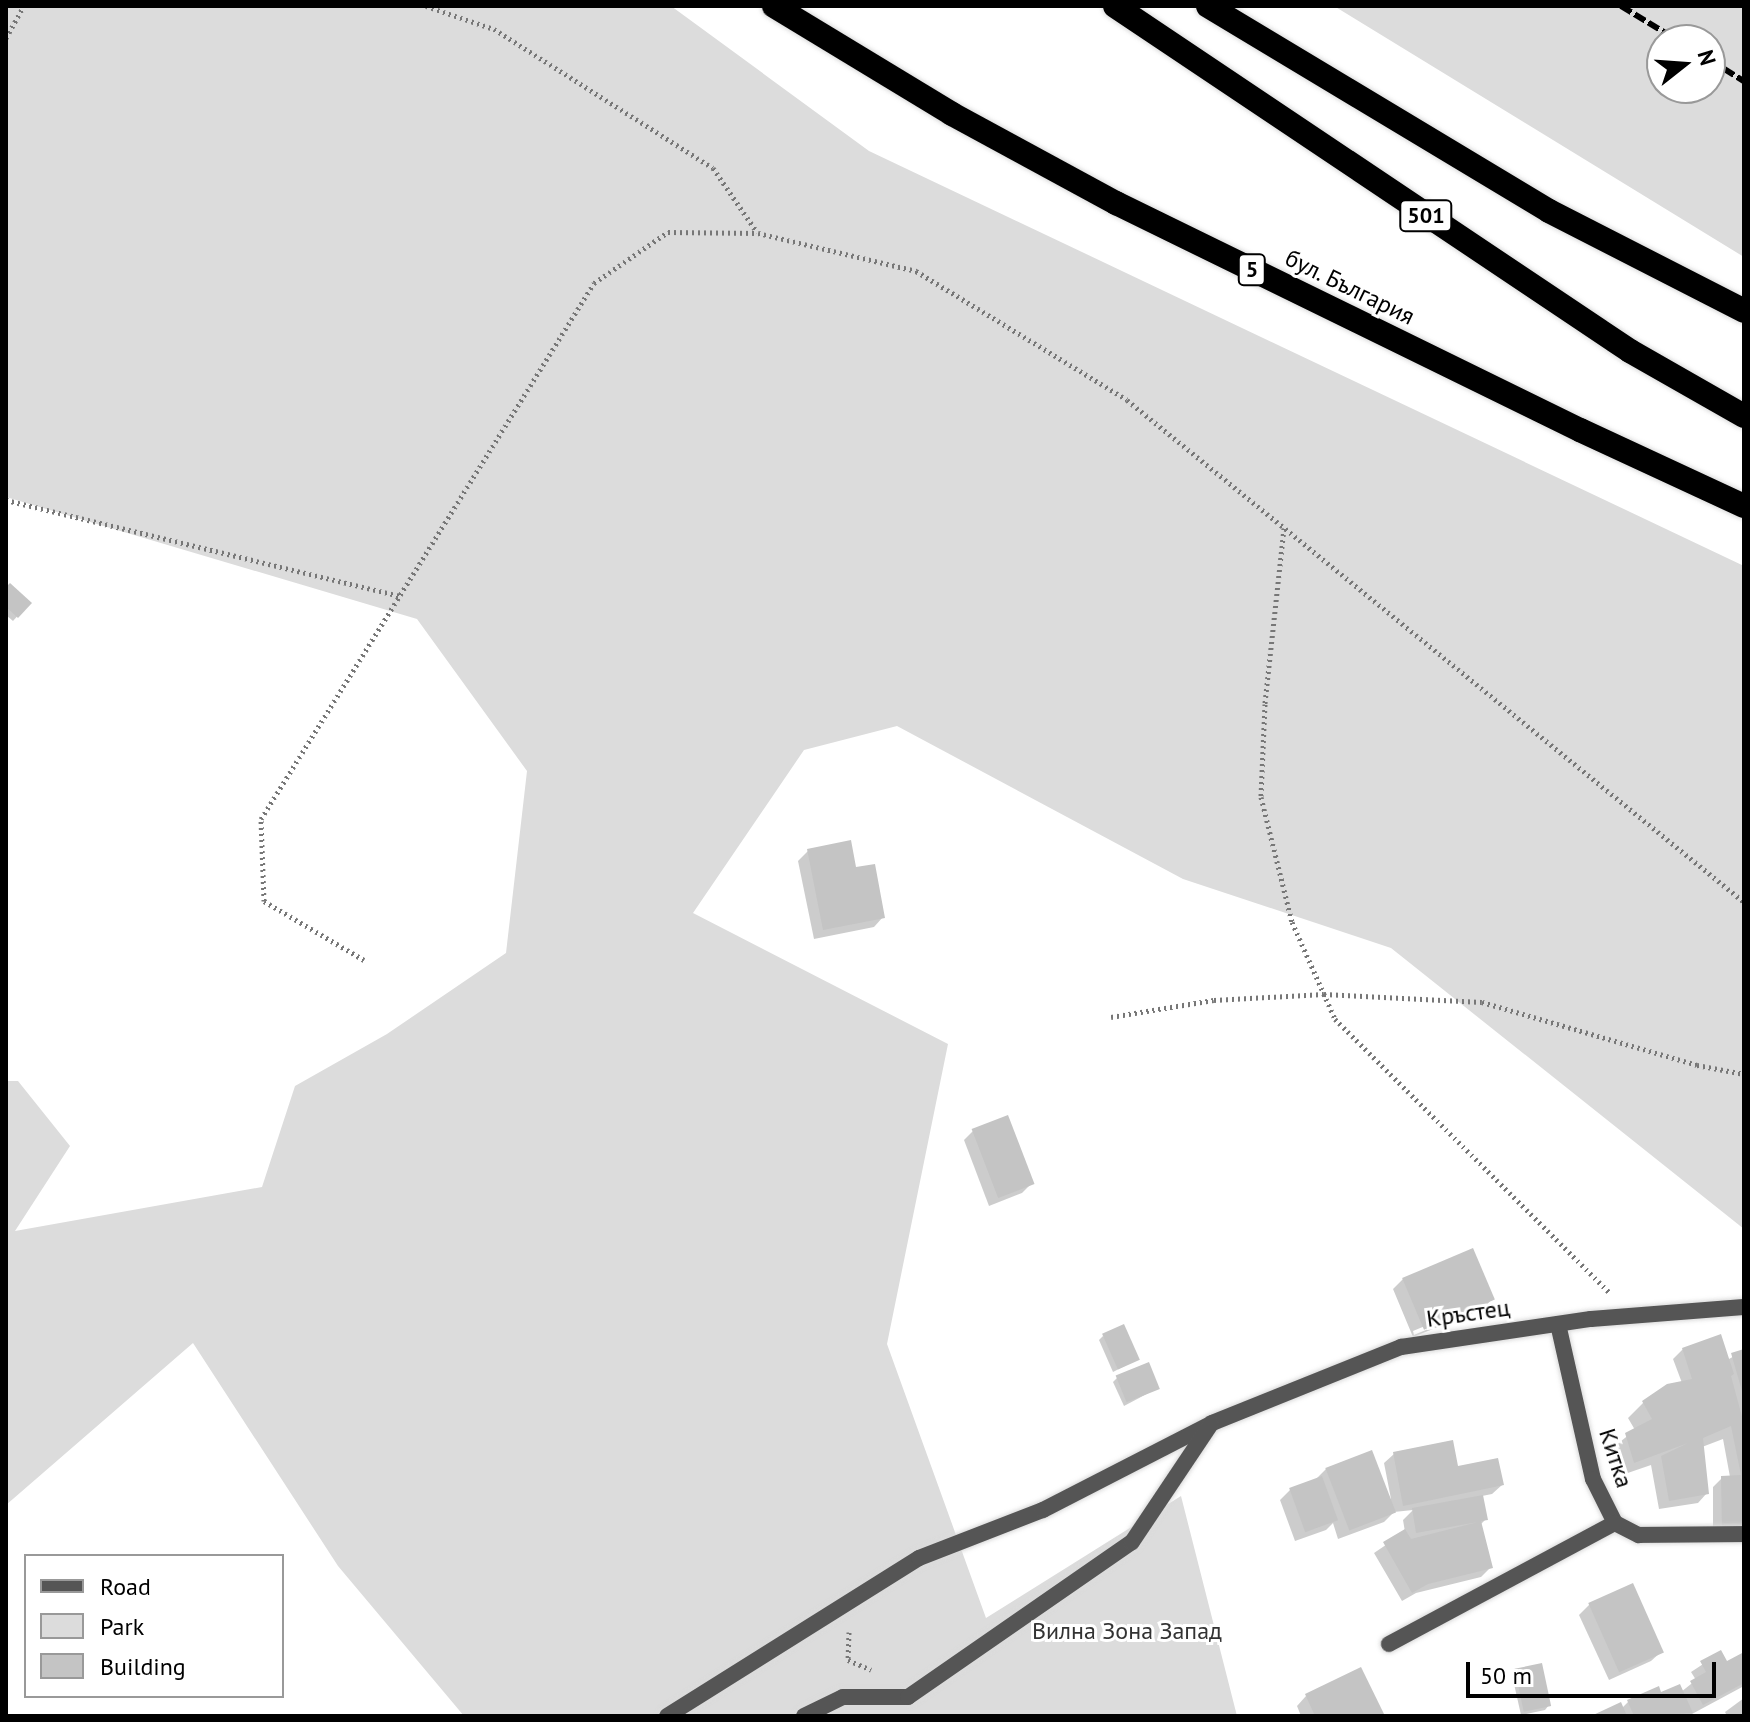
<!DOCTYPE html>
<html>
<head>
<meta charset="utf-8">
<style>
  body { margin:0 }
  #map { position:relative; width:1750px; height:1722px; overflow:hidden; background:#fff; font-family:"PT Sans",sans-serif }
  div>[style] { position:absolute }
  .green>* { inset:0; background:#dcdcdc }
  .shadow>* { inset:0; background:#0003 }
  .building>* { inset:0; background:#c4c4c4; transform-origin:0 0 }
  .path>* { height:5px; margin-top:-2.5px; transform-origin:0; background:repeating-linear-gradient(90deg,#777 0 2px,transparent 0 6px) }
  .roads { filter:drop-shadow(0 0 2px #dbdbdb) drop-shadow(0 0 2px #dbdbdb) }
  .street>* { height:16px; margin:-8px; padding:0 8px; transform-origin:8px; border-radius:8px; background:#555 }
  .highway>* { height:24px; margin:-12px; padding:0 12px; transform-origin:12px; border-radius:12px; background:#000 }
  .rail>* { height:6px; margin-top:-3px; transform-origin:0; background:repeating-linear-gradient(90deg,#000 0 12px,transparent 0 16px) }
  span { translate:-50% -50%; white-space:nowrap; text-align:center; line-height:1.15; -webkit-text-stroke:6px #fff; paint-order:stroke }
  .shield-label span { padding:2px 6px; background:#fff; border:2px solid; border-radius:6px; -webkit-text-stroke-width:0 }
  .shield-label { font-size:22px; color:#000; font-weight:700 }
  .street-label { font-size:24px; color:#000 }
  .park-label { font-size:24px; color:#333 }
  .frame { position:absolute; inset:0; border:8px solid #000; pointer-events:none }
  .legend { position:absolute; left:24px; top:1554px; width:260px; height:144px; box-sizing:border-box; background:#fff; border:2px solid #999; margin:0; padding:10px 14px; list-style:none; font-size:24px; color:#000 }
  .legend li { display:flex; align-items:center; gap:16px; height:40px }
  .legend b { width:40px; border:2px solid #999 }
  .north { position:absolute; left:1646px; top:24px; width:80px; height:80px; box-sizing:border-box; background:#fff; border:2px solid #999; border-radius:50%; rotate:73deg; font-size:22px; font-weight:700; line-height:32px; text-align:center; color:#000 }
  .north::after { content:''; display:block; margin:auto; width:28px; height:36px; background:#000; clip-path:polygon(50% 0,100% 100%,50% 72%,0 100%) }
  .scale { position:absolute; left:1466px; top:1662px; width:250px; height:36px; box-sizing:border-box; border:4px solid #000; border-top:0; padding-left:10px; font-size:24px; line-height:28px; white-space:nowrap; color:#000; -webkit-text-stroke:6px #fff; paint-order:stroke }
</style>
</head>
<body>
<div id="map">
  <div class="green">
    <i style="clip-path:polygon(6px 6px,671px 6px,869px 151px,1744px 566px,1744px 1229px,1391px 948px,1183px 879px,897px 726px,804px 750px,693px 913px,948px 1044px,887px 1344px,986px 1618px,1181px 1496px,1237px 1716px,464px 1716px,338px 1566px,193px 1343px,6px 1505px,6px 1081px,18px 1081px,70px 1146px,15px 1231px,262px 1187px,295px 1086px,387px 1034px,506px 953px,527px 771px,417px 619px,6px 497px)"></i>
    <i style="clip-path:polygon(evenodd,1334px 6px,1744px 6px,1744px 257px,1334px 6px,1662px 40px,1710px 40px,1710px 88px,1662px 88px,1662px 40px)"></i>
  </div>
  <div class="shadow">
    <i style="clip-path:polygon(6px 590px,29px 603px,13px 621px,6px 615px)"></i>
    <i style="clip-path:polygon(808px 851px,854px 870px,883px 917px,874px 927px,814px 939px,798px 861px)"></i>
    <i style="clip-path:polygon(973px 1131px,1032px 1183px,1022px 1193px,989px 1206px,964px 1140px)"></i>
    <i style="clip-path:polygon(evenodd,1403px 1279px,1492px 1299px,1483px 1309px,1413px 1337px,1393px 1289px,1403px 1279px,1483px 1302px,1483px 1306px,1414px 1335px,1413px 1331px,1483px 1302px)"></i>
    <i style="clip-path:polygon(1103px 1336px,1138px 1359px,1113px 1372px,1099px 1340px)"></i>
    <i style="clip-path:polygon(1683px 1349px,1727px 1360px,1744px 1351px,1744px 1536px,1713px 1539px,1713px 1487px,1722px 1478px,1730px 1477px,1723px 1439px,1702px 1447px,1707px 1493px,1698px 1503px,1659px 1509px,1651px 1465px,1619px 1476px,1611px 1449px,1635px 1430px,1628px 1418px,1643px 1403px,1667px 1386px,1682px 1383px,1673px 1359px)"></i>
    <i style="clip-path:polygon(1117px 1378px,1158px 1388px,1124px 1406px,1113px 1382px)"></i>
    <i style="clip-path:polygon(1394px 1454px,1457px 1468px,1502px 1485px,1492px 1494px,1482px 1496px,1486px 1519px,1480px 1525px,1491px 1567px,1481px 1577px,1416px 1593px,1402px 1601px,1374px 1553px,1405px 1532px,1403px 1520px,1413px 1510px,1394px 1512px,1384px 1522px,1338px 1539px,1333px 1523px,1326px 1530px,1295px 1541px,1280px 1500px,1290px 1490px,1316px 1479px,1326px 1469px,1391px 1499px,1384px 1463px)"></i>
    <i style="clip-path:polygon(1632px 1586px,1661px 1652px,1651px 1661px,1609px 1680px,1579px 1615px,1589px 1605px)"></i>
    <i style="clip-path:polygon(1720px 1653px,1726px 1664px,1744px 1654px,1744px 1686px,1692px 1714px,1595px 1716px,1621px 1709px,1628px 1702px,1681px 1692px,1696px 1680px,1691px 1672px)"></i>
    <i style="clip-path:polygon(1516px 1670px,1549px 1705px,1545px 1710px,1521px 1715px,1512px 1675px)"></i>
    <i style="clip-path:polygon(1306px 1696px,1383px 1716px,1301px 1716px,1297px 1706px)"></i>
    <i style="clip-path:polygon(1744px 1698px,1744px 1716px,1727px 1716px,1725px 1712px)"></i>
  </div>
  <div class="building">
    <i style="clip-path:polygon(10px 583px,32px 603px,18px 618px,6px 607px,6px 587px)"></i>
    <i style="clip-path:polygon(851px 840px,856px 867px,875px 864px,885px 918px,823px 930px,807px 849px)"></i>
    <i style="left:1008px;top:1115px;width:74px;height:39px;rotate:69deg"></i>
    <i style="left:1473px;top:1248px;width:56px;height:77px;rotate:67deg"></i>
    <i style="left:1124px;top:1324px;width:39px;height:24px;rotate:66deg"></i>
    <i style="clip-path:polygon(1721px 1334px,1734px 1374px,1731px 1376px,1744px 1424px,1744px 1530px,1722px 1530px,1721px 1476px,1741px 1475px,1731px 1426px,1703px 1438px,1709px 1494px,1669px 1501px,1661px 1456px,1688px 1443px,1634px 1463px,1625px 1433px,1652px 1419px,1642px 1401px,1667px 1384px,1692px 1379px,1682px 1348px)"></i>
    <i style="clip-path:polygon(1744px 1349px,1744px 1398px,1731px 1353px)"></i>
    <i style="left:1149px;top:1362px;width:29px;height:36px;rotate:68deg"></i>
    <i style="clip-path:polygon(1453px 1440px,1458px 1466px,1498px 1458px,1504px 1485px,1403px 1506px,1393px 1452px)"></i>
    <i style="left:1372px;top:1450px;width:67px;height:50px;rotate:69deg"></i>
    <i style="left:1322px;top:1476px;width:47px;height:35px;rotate:70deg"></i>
    <i style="clip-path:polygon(1483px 1495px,1488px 1520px,1481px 1521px,1493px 1568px,1428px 1584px,1412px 1593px,1383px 1542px,1405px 1529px,1411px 1539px,1478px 1522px,1416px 1533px,1412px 1508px)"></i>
    <i style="left:1633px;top:1583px;width:76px;height:49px;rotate:66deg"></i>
    <i style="clip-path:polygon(1721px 1650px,1727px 1661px,1744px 1652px,1744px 1683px,1703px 1705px,1690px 1681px,1706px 1672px,1700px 1661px)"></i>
    <i style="left:1542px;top:1663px;width:44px;height:28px;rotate:78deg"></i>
    <i style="clip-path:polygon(1361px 1667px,1385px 1716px,1315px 1716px,1305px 1694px)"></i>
    <i style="clip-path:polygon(1680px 1684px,1693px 1713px,1634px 1716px,1627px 1700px,1659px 1686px,1661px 1692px)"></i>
    <i style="clip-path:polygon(1621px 1702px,1627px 1716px,1591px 1716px)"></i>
  </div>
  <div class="path">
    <i style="left:426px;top:6px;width:72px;rotate:18.7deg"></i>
    <i style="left:494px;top:29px;width:259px;rotate:32.4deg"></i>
    <i style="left:713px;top:168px;width:78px;rotate:55.5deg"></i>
    <i style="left:6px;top:38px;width:37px;rotate:-61deg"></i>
    <i style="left:6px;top:500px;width:405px;rotate:13.7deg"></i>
    <i style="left:1284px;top:528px;width:177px;rotate:96.2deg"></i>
    <i style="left:1265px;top:704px;width:93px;rotate:92.5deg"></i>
    <i style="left:1261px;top:797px;width:129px;rotate:76.1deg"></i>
    <i style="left:1292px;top:922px;width:106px;rotate:66.1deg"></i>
    <i style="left:1335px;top:1019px;width:388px;rotate:44.9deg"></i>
    <i style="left:364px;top:960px;width:116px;rotate:-149.5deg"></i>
    <i style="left:264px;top:901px;width:82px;rotate:-92.1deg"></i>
    <i style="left:261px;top:819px;width:631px;rotate:-58.15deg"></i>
    <i style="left:594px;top:283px;width:90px;rotate:-34.6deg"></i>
    <i style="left:668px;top:232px;width:90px;rotate:0.6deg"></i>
    <i style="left:758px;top:233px;width:163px;rotate:13.5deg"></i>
    <i style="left:916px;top:271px;width:247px;rotate:31.4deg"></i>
    <i style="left:1127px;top:400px;width:795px;rotate:39.13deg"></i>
    <i style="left:1111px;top:1017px;width:104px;rotate:-9.4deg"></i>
    <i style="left:1214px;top:1000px;width:110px;rotate:-3.1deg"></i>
    <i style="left:1324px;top:994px;width:158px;rotate:2.9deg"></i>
    <i style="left:1482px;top:1002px;width:224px;rotate:16.3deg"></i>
    <i style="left:1697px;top:1065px;width:48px;rotate:10.8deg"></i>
    <i style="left:849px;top:1632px;width:28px;rotate:92deg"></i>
    <i style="left:848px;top:1660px;width:25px;rotate:23deg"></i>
  </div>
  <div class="roads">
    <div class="street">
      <i style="left:1558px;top:1324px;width:159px;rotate:77.3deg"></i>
      <i style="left:1593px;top:1479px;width:49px;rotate:63.4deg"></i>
      <i style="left:1615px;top:1523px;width:27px;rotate:27deg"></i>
      <i style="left:1639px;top:1535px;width:105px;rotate:-0.5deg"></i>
      <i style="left:1389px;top:1644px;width:256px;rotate:-28.2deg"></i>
      <i style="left:667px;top:1716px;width:297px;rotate:-32.1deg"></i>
      <i style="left:919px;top:1558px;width:133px;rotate:-21.2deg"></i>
      <i style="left:1043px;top:1510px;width:190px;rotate:-27.2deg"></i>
      <i style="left:1212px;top:1423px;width:204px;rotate:-21.9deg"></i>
      <i style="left:1401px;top:1347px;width:192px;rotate:-8.4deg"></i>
      <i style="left:1591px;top:1319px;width:153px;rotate:-4.5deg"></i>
      <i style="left:804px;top:1716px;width:43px;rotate:-26deg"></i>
      <i style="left:843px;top:1697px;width:65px"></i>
      <i style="left:908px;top:1697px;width:272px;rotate:-34.7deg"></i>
      <i style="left:1132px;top:1542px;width:142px;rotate:-56.2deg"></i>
    </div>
    <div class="highway">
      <i style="left:774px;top:6px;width:208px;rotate:31.2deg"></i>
      <i style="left:952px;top:114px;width:187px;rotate:28.5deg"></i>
      <i style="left:1116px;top:203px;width:517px;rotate:26.07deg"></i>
      <i style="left:1580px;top:430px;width:181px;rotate:24.9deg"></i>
      <i style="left:1115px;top:6px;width:620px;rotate:33.82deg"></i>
      <i style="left:1630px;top:351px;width:131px;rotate:29.7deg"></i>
      <i style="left:1208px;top:6px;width:398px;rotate:31deg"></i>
      <i style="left:1549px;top:211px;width:219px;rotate:27.1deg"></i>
    </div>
  </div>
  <div class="rail">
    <i style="left:1621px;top:6px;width:66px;rotate:31.3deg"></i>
    <i style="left:1710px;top:60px;width:40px;rotate:32deg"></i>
  </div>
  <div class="shield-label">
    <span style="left:1426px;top:216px">501</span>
    <span style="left:1252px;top:270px">5</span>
  </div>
  <div class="street-label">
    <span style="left:1350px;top:287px;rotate:26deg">бул. България</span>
    <span style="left:1468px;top:1313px;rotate:-8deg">Кръстец</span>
    <span style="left:1616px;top:1458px;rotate:72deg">Китка</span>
  </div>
  <div class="park-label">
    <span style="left:1127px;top:1631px">Вилна Зона Запад</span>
  </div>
  <div class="frame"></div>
  <ul class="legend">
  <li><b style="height:10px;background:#555"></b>Road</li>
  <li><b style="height:22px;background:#dcdcdc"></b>Park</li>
  <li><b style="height:22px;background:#c4c4c4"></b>Building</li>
  </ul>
  <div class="north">N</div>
  <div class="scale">50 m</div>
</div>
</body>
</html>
